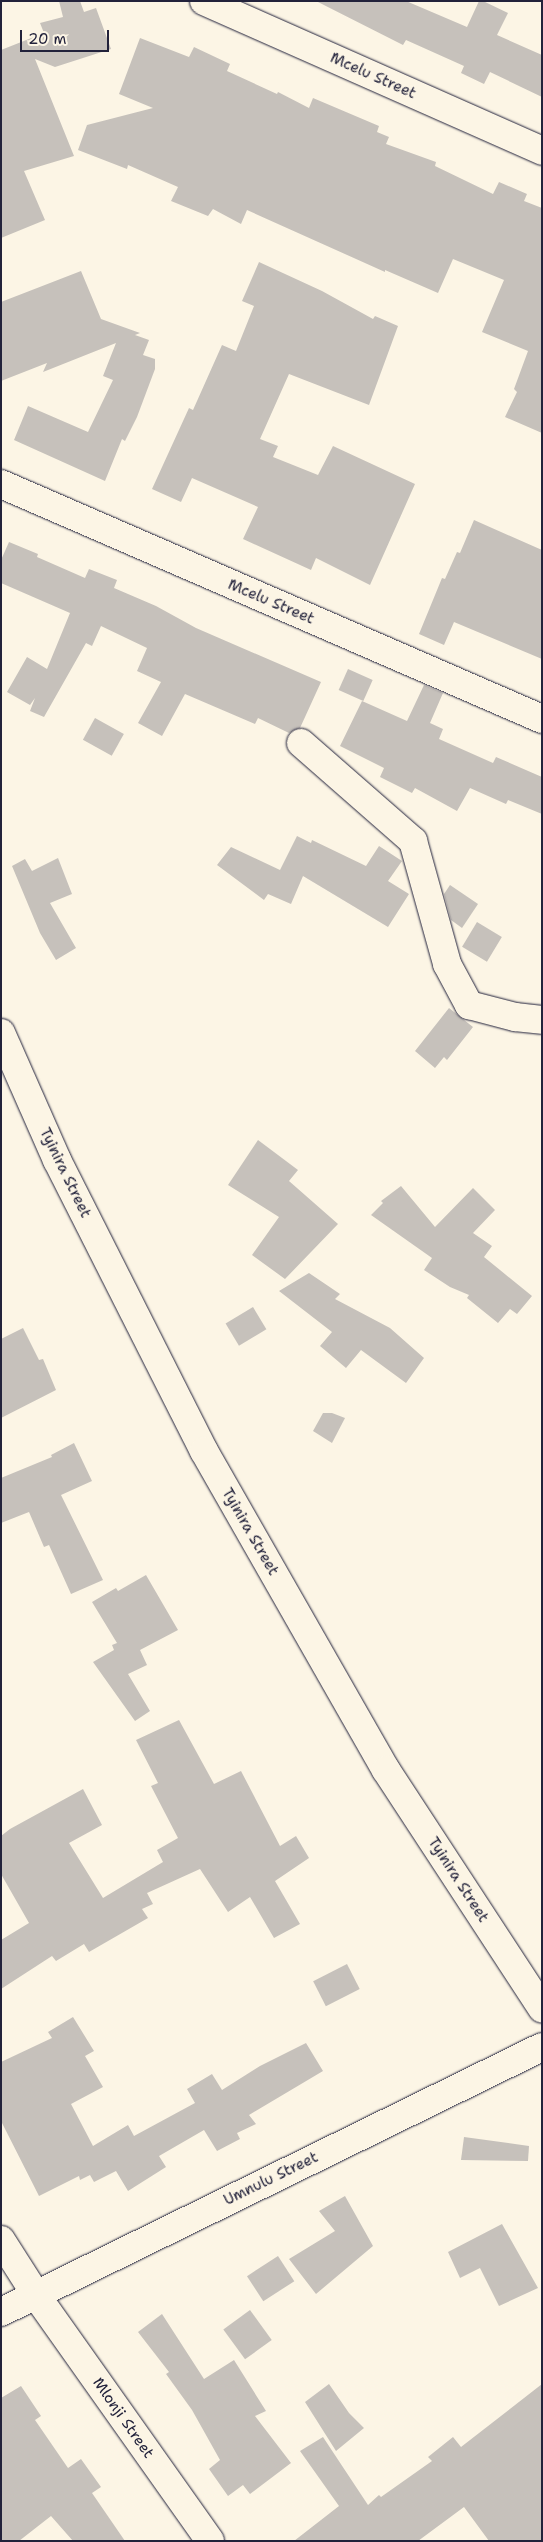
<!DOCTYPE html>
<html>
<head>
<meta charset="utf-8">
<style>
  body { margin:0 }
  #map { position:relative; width:543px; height:2542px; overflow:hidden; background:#fcf5e5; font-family:"Shantell Sans",sans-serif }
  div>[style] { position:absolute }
  .building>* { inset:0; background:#c6c1bb; transform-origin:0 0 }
  .roads { filter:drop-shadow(0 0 1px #22223b) drop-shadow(0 0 1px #22223b) }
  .minor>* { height:28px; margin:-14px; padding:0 14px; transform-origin:14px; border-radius:14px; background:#fcf5e5 }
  span { translate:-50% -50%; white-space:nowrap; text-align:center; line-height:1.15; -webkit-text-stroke:5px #fcf5e5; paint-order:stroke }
  .street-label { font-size:15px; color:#22223b }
  .frame { position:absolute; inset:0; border:2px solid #22223b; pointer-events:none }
  .scale { position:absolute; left:20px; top:30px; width:89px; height:22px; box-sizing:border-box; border:2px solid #22223b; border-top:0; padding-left:6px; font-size:15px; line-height:18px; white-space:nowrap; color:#22223b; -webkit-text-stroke:4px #fcf5e5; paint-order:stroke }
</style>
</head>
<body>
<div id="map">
  <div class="building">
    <i style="clip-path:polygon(59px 1px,80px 1px,84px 12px,96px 8px,111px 49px,55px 67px,35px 59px,74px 156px,24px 171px,45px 220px,1px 238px,1px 50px,44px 33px,40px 23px,63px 17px)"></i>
    <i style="clip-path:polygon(316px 1px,406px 1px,467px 27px,479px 1px,483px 1px,508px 13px,497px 35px,542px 55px,542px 97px,490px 72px,484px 84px,461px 73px,464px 66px,406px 40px,403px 45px)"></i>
    <i style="clip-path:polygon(140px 38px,189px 57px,194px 47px,230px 64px,227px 71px,277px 94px,278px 92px,309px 108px,313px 98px,379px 126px,377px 132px,389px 137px,386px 144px,436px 162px,435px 166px,493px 194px,499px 182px,527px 194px,524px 201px,542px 208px,542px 433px,505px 417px,517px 392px,514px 389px,528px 351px,482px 332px,504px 280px,453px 259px,438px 293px,385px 270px,385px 272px,247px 210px,241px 224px,213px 209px,208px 216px,171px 201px,178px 187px,128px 165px,127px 169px,78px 150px,87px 125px,153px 108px,119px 94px)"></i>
    <i style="clip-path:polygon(259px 262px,322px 291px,373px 319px,375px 316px,398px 326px,369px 405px,289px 374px,260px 439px,278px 446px,273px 457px,318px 475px,333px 446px,415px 484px,370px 585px,316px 558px,311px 570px,243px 539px,258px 507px,192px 478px,181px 502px,152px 489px,189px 408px,193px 410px,222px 345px,236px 351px,254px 306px,242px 301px)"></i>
    <i style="clip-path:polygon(81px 271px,101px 319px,140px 333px,135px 335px,149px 340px,143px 355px,155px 359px,155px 369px,137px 417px,125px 441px,122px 439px,105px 481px,14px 440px,28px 406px,88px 432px,113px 380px,103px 376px,116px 343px,43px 372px,47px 363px,1px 381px,1px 302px)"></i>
    <i style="clip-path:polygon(474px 520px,542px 550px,542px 659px,454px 622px,444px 645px,419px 634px,442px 578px,445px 579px,457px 552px,460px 553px)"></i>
    <i style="clip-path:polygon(9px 542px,38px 554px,37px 557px,85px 578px,89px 569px,117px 580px,114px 588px,156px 606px,196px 628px,321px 682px,300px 728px,289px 733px,258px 718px,255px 724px,185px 694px,162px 736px,138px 723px,161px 682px,137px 671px,147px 648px,101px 626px,92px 646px,86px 643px,44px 717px,30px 711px,35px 698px,30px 705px,7px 692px,27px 657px,47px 669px,70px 613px,1px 583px,1px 560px)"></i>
    <i style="left:348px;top:669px;width:27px;height:23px;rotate:24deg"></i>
    <i style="clip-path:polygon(424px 685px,443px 693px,430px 723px,443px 729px,439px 739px,493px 763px,496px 757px,542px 777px,542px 814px,508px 800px,506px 804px,470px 788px,457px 811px,415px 788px,412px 793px,380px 777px,384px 768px,340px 746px,362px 701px,407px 721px)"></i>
    <i style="left:95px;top:718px;width:33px;height:25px;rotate:29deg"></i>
    <i style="clip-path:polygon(297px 836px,311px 843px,312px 840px,366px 866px,379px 846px,402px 861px,388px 881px,409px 894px,388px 927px,303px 876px,291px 904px,268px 894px,264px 900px,217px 865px,231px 847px,280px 870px)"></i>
    <i style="clip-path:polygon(58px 858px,72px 894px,50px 903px,76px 948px,56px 960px,40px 933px,12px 866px,25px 859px,32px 871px)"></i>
    <i style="clip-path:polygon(450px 885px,478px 904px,462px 928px,451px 920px,444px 894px)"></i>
    <i style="left:477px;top:922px;width:29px;height:29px;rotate:31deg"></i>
    <i style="clip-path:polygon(449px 1008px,473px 1027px,447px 1060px,444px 1057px,435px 1068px,415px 1051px)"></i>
    <i style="clip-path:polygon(258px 1140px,298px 1170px,289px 1181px,338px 1224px,285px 1279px,252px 1255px,279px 1217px,228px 1185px)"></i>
    <i style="clip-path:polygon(401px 1186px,435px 1227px,473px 1188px,495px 1210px,473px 1233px,492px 1246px,484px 1257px,532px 1296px,517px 1314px,510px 1309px,498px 1323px,467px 1298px,469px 1295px,450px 1287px,424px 1270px,432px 1258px,371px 1215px,383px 1203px,381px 1201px)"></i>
    <i style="clip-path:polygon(309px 1273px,340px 1294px,335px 1299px,390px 1328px,424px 1358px,406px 1383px,361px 1350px,346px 1368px,320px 1346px,332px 1332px,279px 1291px)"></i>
    <i style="left:253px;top:1307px;width:26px;height:32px;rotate:59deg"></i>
    <i style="clip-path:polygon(23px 1328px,39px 1360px,43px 1359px,56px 1390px,1px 1418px,1px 1339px)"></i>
    <i style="clip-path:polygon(323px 1413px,332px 1413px,345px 1418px,332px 1443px,313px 1431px)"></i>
    <i style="clip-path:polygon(74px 1443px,92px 1481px,61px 1495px,103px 1580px,71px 1594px,49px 1545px,44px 1547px,29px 1512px,1px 1523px,1px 1478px,52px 1457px,51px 1455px)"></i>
    <i style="clip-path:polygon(146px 1575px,178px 1630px,140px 1650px,147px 1665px,128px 1674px,150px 1711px,135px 1721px,93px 1662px,114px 1650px,112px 1645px,117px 1643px,92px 1602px,116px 1588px,118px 1591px)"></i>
    <i style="clip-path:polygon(179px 1720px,214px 1784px,241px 1771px,280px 1846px,296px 1836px,309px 1858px,275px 1881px,300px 1924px,274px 1938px,250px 1897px,228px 1912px,200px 1869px,147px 1893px,153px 1904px,142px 1909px,148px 1918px,89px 1952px,84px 1944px,56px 1961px,52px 1956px,1px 1989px,1px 1940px,29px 1923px,1px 1874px,1px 1836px,10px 1829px,83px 1789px,102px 1825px,69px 1843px,103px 1898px,163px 1862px,157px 1850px,178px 1838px,151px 1786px,158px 1783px,136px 1740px)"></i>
    <i style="left:347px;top:1964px;width:28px;height:38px;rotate:63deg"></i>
    <i style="clip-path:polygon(73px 2017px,94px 2051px,85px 2056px,103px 2087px,71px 2104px,93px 2146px,128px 2125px,134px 2136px,195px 2103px,187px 2089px,212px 2074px,222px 2090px,260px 2066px,306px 2043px,323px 2071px,249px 2115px,256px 2124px,237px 2133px,240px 2139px,217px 2151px,204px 2130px,159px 2156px,166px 2167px,128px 2191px,116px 2171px,94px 2182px,90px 2175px,80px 2180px,79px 2176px,39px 2196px,1px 2121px,1px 2062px,52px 2038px,48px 2032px)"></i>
    <i style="clip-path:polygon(464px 2137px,529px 2146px,528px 2161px,461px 2160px)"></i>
    <i style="clip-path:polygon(345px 2196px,373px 2246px,316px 2294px,289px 2259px,335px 2231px,319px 2211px)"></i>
    <i style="clip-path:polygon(502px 2224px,538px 2288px,499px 2306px,480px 2268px,460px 2278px,448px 2252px)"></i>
    <i style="left:278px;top:2256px;width:30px;height:37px;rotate:57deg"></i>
    <i style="left:250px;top:2310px;width:37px;height:33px;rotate:54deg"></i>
    <i style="clip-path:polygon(162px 2314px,204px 2379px,234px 2360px,266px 2411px,255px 2416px,291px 2463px,250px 2494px,243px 2485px,228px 2496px,209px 2469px,220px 2460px,192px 2410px,166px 2374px,169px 2372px,138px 2332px)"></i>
    <i style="clip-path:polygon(329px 2384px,349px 2413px,364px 2428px,336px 2451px,305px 2402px)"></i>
    <i style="clip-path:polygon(542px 2384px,542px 2541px,489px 2541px,464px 2507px,418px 2541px,294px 2541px,339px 2506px,300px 2451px,323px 2437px,368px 2505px,379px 2495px,381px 2497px,432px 2461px,428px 2457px,453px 2437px,461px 2447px)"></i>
    <i style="clip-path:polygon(21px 2386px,41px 2416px,35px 2420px,68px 2468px,81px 2459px,101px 2487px,92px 2493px,125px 2541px,73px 2541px,51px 2516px,19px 2541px,1px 2541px,1px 2398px)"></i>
  </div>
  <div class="roads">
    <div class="minor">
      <i style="left:204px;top:1px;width:370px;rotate:23.9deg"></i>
      <i style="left:1px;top:484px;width:590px;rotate:23.48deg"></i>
      <i style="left:301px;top:743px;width:149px;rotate:41.2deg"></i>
      <i style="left:413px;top:841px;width:128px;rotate:74.5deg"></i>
      <i style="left:447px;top:964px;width:47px;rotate:61.8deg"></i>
      <i style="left:469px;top:1005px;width:48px;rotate:14.6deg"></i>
      <i style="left:515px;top:1017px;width:27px;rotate:6deg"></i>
      <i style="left:1px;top:1033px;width:139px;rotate:66.2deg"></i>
      <i style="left:57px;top:1160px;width:326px;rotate:63.2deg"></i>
      <i style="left:204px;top:1451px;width:367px;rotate:60.3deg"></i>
      <i style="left:386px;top:1770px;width:285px;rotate:56.8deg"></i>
      <i style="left:1px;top:2240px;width:65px;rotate:57.5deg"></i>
      <i style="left:36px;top:2295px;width:301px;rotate:54.7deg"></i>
      <i style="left:1px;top:2312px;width:602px;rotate:-26.1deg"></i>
    </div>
  </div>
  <div class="street-label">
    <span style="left:373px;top:76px;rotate:24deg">Mcelu Street</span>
    <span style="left:271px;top:602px;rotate:23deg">Mcelu Street</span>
    <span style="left:65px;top:1173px;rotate:64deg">Tyinira Street</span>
    <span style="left:250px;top:1532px;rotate:60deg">Tyinira Street</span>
    <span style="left:458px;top:1880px;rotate:57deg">Tyinira Street</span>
    <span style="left:271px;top:2179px;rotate:-26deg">Umnulu Street</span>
    <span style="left:123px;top:2418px;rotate:55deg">Mlonji Street</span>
  </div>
  <div class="frame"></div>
  <div class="scale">20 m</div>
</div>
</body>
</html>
